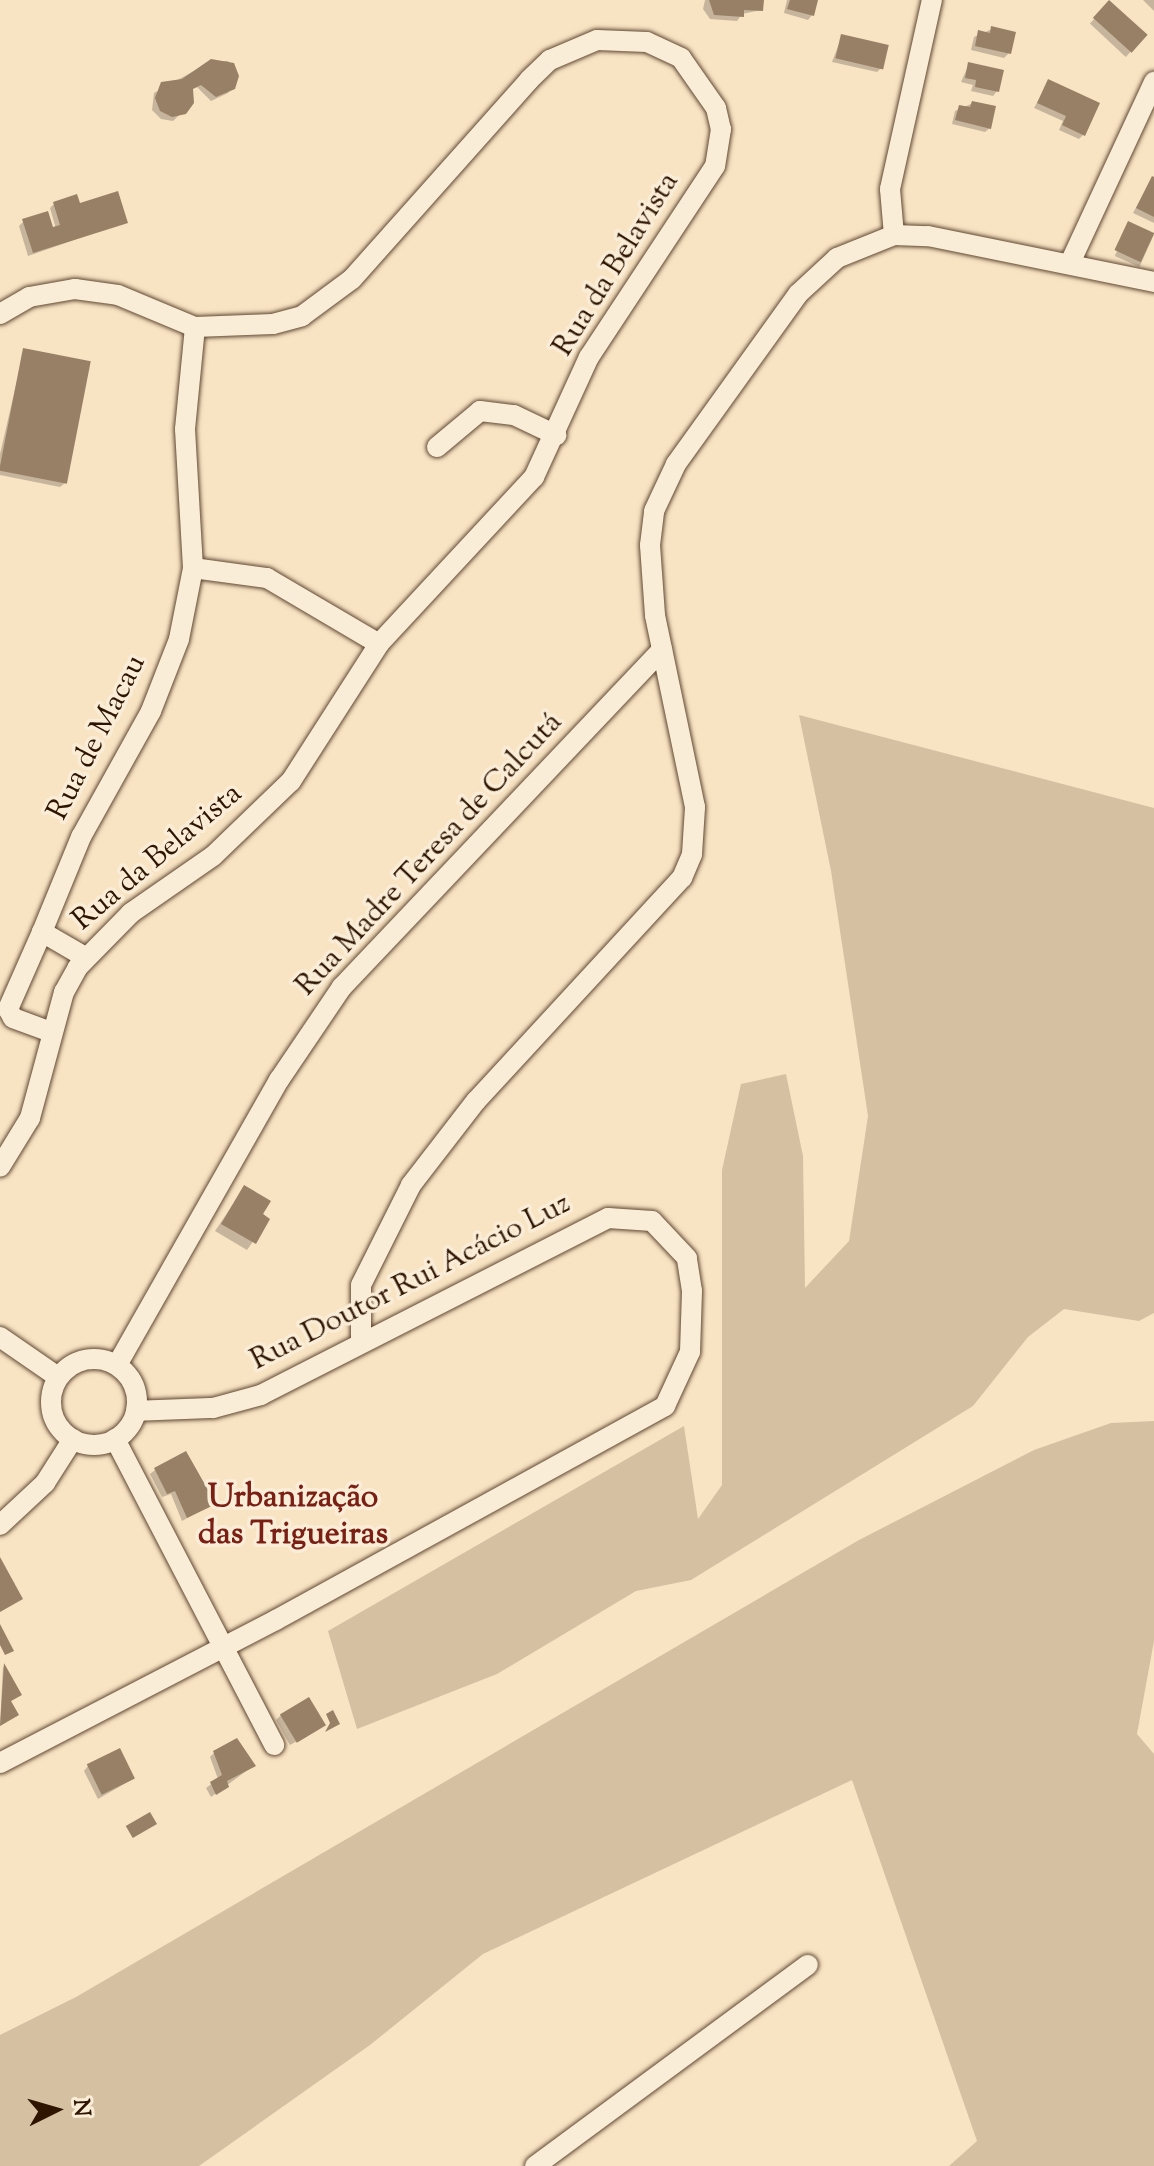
<!DOCTYPE html>
<html>
<head>
<meta charset="utf-8">
<style>
  body { margin:0 }
  #map { position:relative; width:1154px; height:2166px; overflow:hidden; background:#f8e3c3; font-family:"Sorts Mill Goudy",serif }
  div>[style] { position:absolute }
  .green>* { inset:0; background:#d6c0a2 }
  .shadow>* { inset:0; background:#0003; transform-origin:0 0 }
  .building>* { inset:0; background:#978066; transform-origin:0 0 }
  .roads { filter:drop-shadow(0 0 2px #604832) drop-shadow(0 0 2px #604832) }
  .minor>* { height:20px; margin:-10px; padding:0 10px; transform-origin:10px; border-radius:10px; background:#faedd8 }
  .minor>.ring { margin:-10px; padding:0; box-sizing:content-box; background:none; border:20px solid #faedd8; border-radius:50% }
  span { translate:-50% -50%; white-space:nowrap; text-align:center; line-height:1.15; -webkit-text-stroke:7px #faedd8; paint-order:stroke }
  .street-label { font-size:30px; color:#2e1501 }
  .neighbourhood-label { font-size:32px; color:#7a1f14; font-weight:700 }
  .north { position:absolute; left:16px; top:2070px; width:80px; height:80px; -webkit-text-stroke:6px #faedd8; paint-order:stroke; rotate:85deg; font-size:22px; font-weight:700; line-height:32px; text-align:center; color:#2e1501 }
  .north::after { content:''; display:block; margin:auto; width:28px; height:36px; background:#2e1501; clip-path:polygon(50% 0,100% 100%,50% 72%,0 100%) }
</style>
</head>
<body>
<div id="map">
  <div class="green">
    <i style="clip-path:polygon(799px 715px,1154px 808px,1154px 1313px,1139px 1321px,1064px 1309px,1028px 1337px,973px 1406px,691px 1580px,636px 1591px,497px 1674px,357px 1729px,328px 1631px,684px 1426px,698px 1519px,722px 1485px,722px 1170px,741px 1084px,786px 1074px,803px 1156px,805px 1288px,849px 1241px,868px 1116px,831px 871px)"></i>
    <i style="clip-path:polygon(1154px 1421px,1154px 1641px,1137px 1734px,1154px 1754px,1154px 2166px,949px 2166px,977px 2141px,852px 1780px,483px 1954px,370px 2045px,199px 2166px,0 2166px,0 2035px,76px 1997px,859px 1540px,1034px 1450px,1111px 1423px)"></i>
  </div>
  <div class="shadow">
    <i style="clip-path:polygon(705px 0,762px 0,761px 10px,742px 14px,737px 21px,710px 19px,703px 9px)"></i>
    <i style="clip-path:polygon(787px 0,816px 0,812px 15px,808px 20px,784px 13px)"></i>
    <i style="clip-path:polygon(1143px 0,1154px 0,1154px 11px)"></i>
    <i style="left:1109px;top:3px;width:49px;height:28px;rotate:43deg"></i>
    <i style="clip-path:polygon(992px 29px,1009px 53px,1004px 58px,971px 50px,974px 37px)"></i>
    <i style="clip-path:polygon(842px 36px,881px 68px,877px 72px,832px 62px)"></i>
    <i style="clip-path:polygon(212px 61px,228px 61px,236px 70px,236px 83px,228px 93px,211px 101px,197px 87px,191px 89px,192px 103px,173px 121px,161px 119px,152px 110px,154px 93px)"></i>
    <i style="clip-path:polygon(969px 64px,997px 91px,993px 96px,971px 91px,973px 85px,961px 82px)"></i>
    <i style="clip-path:polygon(1049px 81px,1083px 135px,1079px 139px,1059px 130px,1063px 121px,1034px 108px)"></i>
    <i style="clip-path:polygon(973px 103px,990px 128px,985px 132px,952px 124px,955px 111px)"></i>
    <i style="clip-path:polygon(1152px 178px,1154px 179px,1154px 223px,1133px 213px)"></i>
    <i style="clip-path:polygon(54px 204px,78px 206px,126px 222px,28px 256px,19px 226px,24px 221px,56px 229px,50px 208px)"></i>
    <i style="left:1129px;top:224px;width:27px;height:35px;rotate:24deg"></i>
    <i style="clip-path:polygon(24px 350px,65px 483px,60px 487px,0 475px,0 454px)"></i>
    <i style="clip-path:polygon(244px 1188px,268px 1220px,247px 1250px,215px 1231px)"></i>
    <i style="clip-path:polygon(155px 1470px,213px 1504px,182px 1521px,171px 1494px,162px 1497px,150px 1474px)"></i>
    <i style="clip-path:polygon(3px 1666px,19px 1695px,9px 1702px,16px 1715px,0 1726px)"></i>
    <i style="clip-path:polygon(280px 1716px,319px 1729px,290px 1745px,276px 1720px)"></i>
    <i style="clip-path:polygon(214px 1753px,253px 1766px,211px 1797px,206px 1788px,218px 1779px,210px 1757px)"></i>
    <i style="clip-path:polygon(88px 1766px,133px 1779px,98px 1799px,84px 1771px)"></i>
  </div>
  <div class="building">
    <i style="clip-path:polygon(709px 0,764px 0,763px 11px,744px 10px,744px 17px,714px 15px)"></i>
    <i style="clip-path:polygon(790px 0,818px 0,814px 16px,787px 9px)"></i>
    <i style="left:1109px;top:0;width:52px;height:24px;rotate:42deg"></i>
    <i style="clip-path:polygon(991px 26px,1016px 32px,1011px 54px,975px 46px,978px 30px,990px 33px)"></i>
    <i style="left:841px;top:34px;width:49px;height:25px;rotate:13deg"></i>
    <i style="clip-path:polygon(211px 59px,234px 63px,239px 76px,235px 89px,216px 97px,201px 85px,193px 89px,194px 103px,186px 114px,172px 117px,160px 111px,155px 98px,161px 82px,182px 79px)"></i>
    <i style="clip-path:polygon(968px 62px,1004px 70px,999px 92px,975px 87px,976px 80px,965px 78px)"></i>
    <i style="clip-path:polygon(1048px 79px,1100px 103px,1085px 136px,1062px 125px,1066px 116px,1037px 103px)"></i>
    <i style="clip-path:polygon(972px 101px,996px 106px,991px 129px,955px 120px,959px 105px,970px 107px)"></i>
    <i style="clip-path:polygon(1152px 176px,1154px 177px,1154px 217px,1136px 208px)"></i>
    <i style="clip-path:polygon(118px 191px,128px 223px,33px 253px,22px 219px,48px 211px,53px 227px,60px 225px,53px 202px,77px 194px,80px 203px)"></i>
    <i style="left:1128px;top:221px;width:29px;height:32px;rotate:25deg"></i>
    <i style="left:23px;top:348px;width:69px;height:125px;rotate:11deg"></i>
    <i style="clip-path:polygon(244px 1185px,271px 1201px,263px 1214px,270px 1219px,256px 1244px,221px 1224px)"></i>
    <i style="clip-path:polygon(186px 1451px,216px 1504px,187px 1518px,175px 1491px,167px 1494px,154px 1468px)"></i>
    <i style="clip-path:polygon(0 1557px,23px 1599px,0 1612px)"></i>
    <i style="clip-path:polygon(0 1624px,14px 1651px,5px 1655px,0 1645px)"></i>
    <i style="clip-path:polygon(4px 1663px,22px 1695px,11px 1701px,19px 1715px,0 1726px)"></i>
    <i style="left:309px;top:1697px;width:33px;height:34px;rotate:59deg"></i>
    <i style="clip-path:polygon(333px 1710px,340px 1724px,325px 1732px,330px 1723px,326px 1714px)"></i>
    <i style="clip-path:polygon(237px 1738px,256px 1766px,227px 1781px,229px 1787px,216px 1795px,210px 1782px,222px 1775px,213px 1751px)"></i>
    <i style="left:120px;top:1748px;width:34px;height:37px;rotate:64deg"></i>
    <i style="left:150px;top:1812px;width:14px;height:28px;rotate:60deg"></i>
  </div>
  <div class="roads">
    <div class="minor">
      <i style="left:894px;top:235px;width:46px;rotate:-95deg"></i>
      <i style="left:890px;top:189px;width:194px;rotate:-77.5deg"></i>
      <i style="left:1070px;top:263px;width:200px;rotate:-65.1deg"></i>
      <i style="left:0;top:314px;width:34px;rotate:-30deg"></i>
      <i style="left:29px;top:297px;width:47px;rotate:-9.9deg"></i>
      <i style="left:75px;top:289px;width:43px;rotate:7.9deg"></i>
      <i style="left:118px;top:295px;width:83px;rotate:22.6deg"></i>
      <i style="left:195px;top:327px;width:78px;rotate:-2.2deg"></i>
      <i style="left:273px;top:324px;width:30px;rotate:-15deg"></i>
      <i style="left:302px;top:316px;width:62px;rotate:-36.5deg"></i>
      <i style="left:352px;top:279px;width:266px;rotate:-48.3deg"></i>
      <i style="left:529px;top:80px;width:29px;rotate:-44deg"></i>
      <i style="left:550px;top:60px;width:51px;rotate:-23.1deg"></i>
      <i style="left:597px;top:40px;width:50px;rotate:2.3deg"></i>
      <i style="left:647px;top:42px;width:38px;rotate:25deg"></i>
      <i style="left:681px;top:58px;width:61px;rotate:55deg"></i>
      <i style="left:716px;top:108px;width:22px;rotate:77deg"></i>
      <i style="left:721px;top:129px;width:37px;rotate:99deg"></i>
      <i style="left:715px;top:166px;width:229px;rotate:123.4deg"></i>
      <i style="left:589px;top:357px;width:132px;rotate:114.6deg"></i>
      <i style="left:534px;top:477px;width:228px;rotate:132.9deg"></i>
      <i style="left:379px;top:644px;width:163px;rotate:122.7deg"></i>
      <i style="left:291px;top:781px;width:108px;rotate:136.1deg"></i>
      <i style="left:213px;top:856px;width:100px;rotate:145.2deg"></i>
      <i style="left:131px;top:913px;width:76px;rotate:134.5deg"></i>
      <i style="left:78px;top:967px;width:29px;rotate:119deg"></i>
      <i style="left:64px;top:992px;width:131px;rotate:105.1deg"></i>
      <i style="left:30px;top:1118px;width:57px;rotate:121.5deg"></i>
      <i style="left:437px;top:447px;width:56px;rotate:-39.9deg"></i>
      <i style="left:480px;top:411px;width:34px;rotate:7deg"></i>
      <i style="left:514px;top:415px;width:47px;rotate:25.5deg"></i>
      <i style="left:193px;top:568px;width:75px;rotate:7.7deg"></i>
      <i style="left:267px;top:578px;width:130px;rotate:30.5deg"></i>
      <i style="left:42px;top:932px;width:84px;rotate:113.8deg"></i>
      <i style="left:8px;top:1009px;width:10px;rotate:61deg"></i>
      <i style="left:13px;top:1018px;width:40px;rotate:20.2deg"></i>
      <i style="left:85px;top:957px;width:50px;rotate:-149.8deg"></i>
      <i style="left:42px;top:932px;width:103px;rotate:-67.7deg"></i>
      <i style="left:81px;top:837px;width:144px;rotate:-60.9deg"></i>
      <i style="left:151px;top:711px;width:77px;rotate:-68.7deg"></i>
      <i style="left:179px;top:639px;width:72px;rotate:-78.8deg"></i>
      <i style="left:193px;top:568px;width:139px;rotate:-93.3deg"></i>
      <i style="left:185px;top:429px;width:102px;rotate:-84.4deg"></i>
      <i style="left:0;top:1337px;width:70px;rotate:34.6deg"></i>
      <i style="left:361px;top:1340px;width:55px;rotate:-90deg"></i>
      <i style="left:361px;top:1285px;width:112px;rotate:-63.4deg"></i>
      <i style="left:411px;top:1185px;width:106px;rotate:-52.3deg"></i>
      <i style="left:476px;top:1101px;width:304px;rotate:-47.3deg"></i>
      <i style="left:682px;top:878px;width:26px;rotate:-67deg"></i>
      <i style="left:692px;top:854px;width:47px;rotate:-86.3deg"></i>
      <i style="left:695px;top:807px;width:196px;rotate:-101.8deg"></i>
      <i style="left:655px;top:615px;width:70px;rotate:-94.1deg"></i>
      <i style="left:650px;top:545px;width:34px;rotate:-83deg"></i>
      <i style="left:654px;top:511px;width:52px;rotate:-64.9deg"></i>
      <i style="left:676px;top:464px;width:209px;rotate:-54.3deg"></i>
      <i style="left:798px;top:294px;width:53px;rotate:-42.7deg"></i>
      <i style="left:837px;top:258px;width:61px;rotate:-22deg"></i>
      <i style="left:894px;top:235px;width:34px;rotate:2deg"></i>
      <i style="left:928px;top:236px;width:231px;rotate:11.5deg"></i>
      <i class="ring" style="left:51px;top:1359px;width:66px;height:66px"></i>
      <i style="left:117px;top:1365px;width:328px;rotate:-60.4deg"></i>
      <i style="left:279px;top:1080px;width:112px;rotate:-55.9deg"></i>
      <i style="left:342px;top:987px;width:465px;rotate:-46.5deg"></i>
      <i style="left:115px;top:1439px;width:345px;rotate:62.5deg"></i>
      <i style="left:0;top:1525px;width:62px;rotate:-43deg"></i>
      <i style="left:45px;top:1483px;width:52px;rotate:-57.5deg"></i>
      <i style="left:0;top:1763px;width:311px;rotate:-27.4deg"></i>
      <i style="left:276px;top:1620px;width:444px;rotate:-28.8deg"></i>
      <i style="left:665px;top:1406px;width:60px;rotate:-65.2deg"></i>
      <i style="left:690px;top:1352px;width:61px;rotate:-88.1deg"></i>
      <i style="left:692px;top:1291px;width:33px;rotate:-99deg"></i>
      <i style="left:687px;top:1258px;width:51px;rotate:-133.4deg"></i>
      <i style="left:652px;top:1221px;width:44px;rotate:-176.1deg"></i>
      <i style="left:608px;top:1218px;width:390px;rotate:153deg"></i>
      <i style="left:261px;top:1395px;width:50px;rotate:164.8deg"></i>
      <i style="left:213px;top:1408px;width:77px;rotate:177.8deg"></i>
      <i style="left:535px;top:2166px;width:339px;rotate:-36.4deg"></i>
    </div>
  </div>
  <div class="street-label">
    <span style="left:617px;top:265px;rotate:-58deg">Rua da Belavista</span>
    <span style="left:98px;top:738px;rotate:-63deg">Rua de Macau</span>
    <span style="left:430px;top:855px;rotate:-47deg">Rua Madre Teresa de Calcutá</span>
    <span style="left:158px;top:858px;rotate:-40deg">Rua da Belavista</span>
    <span style="left:411px;top:1283px;rotate:-27deg">Rua Doutor Rui Acácio Luz</span>
  </div>
  <div class="neighbourhood-label">
    <span style="left:293px;top:1517px">Urbanização<br>das Trigueiras</span>
  </div>
  <div class="north">N</div>
</div>
</body>
</html>
